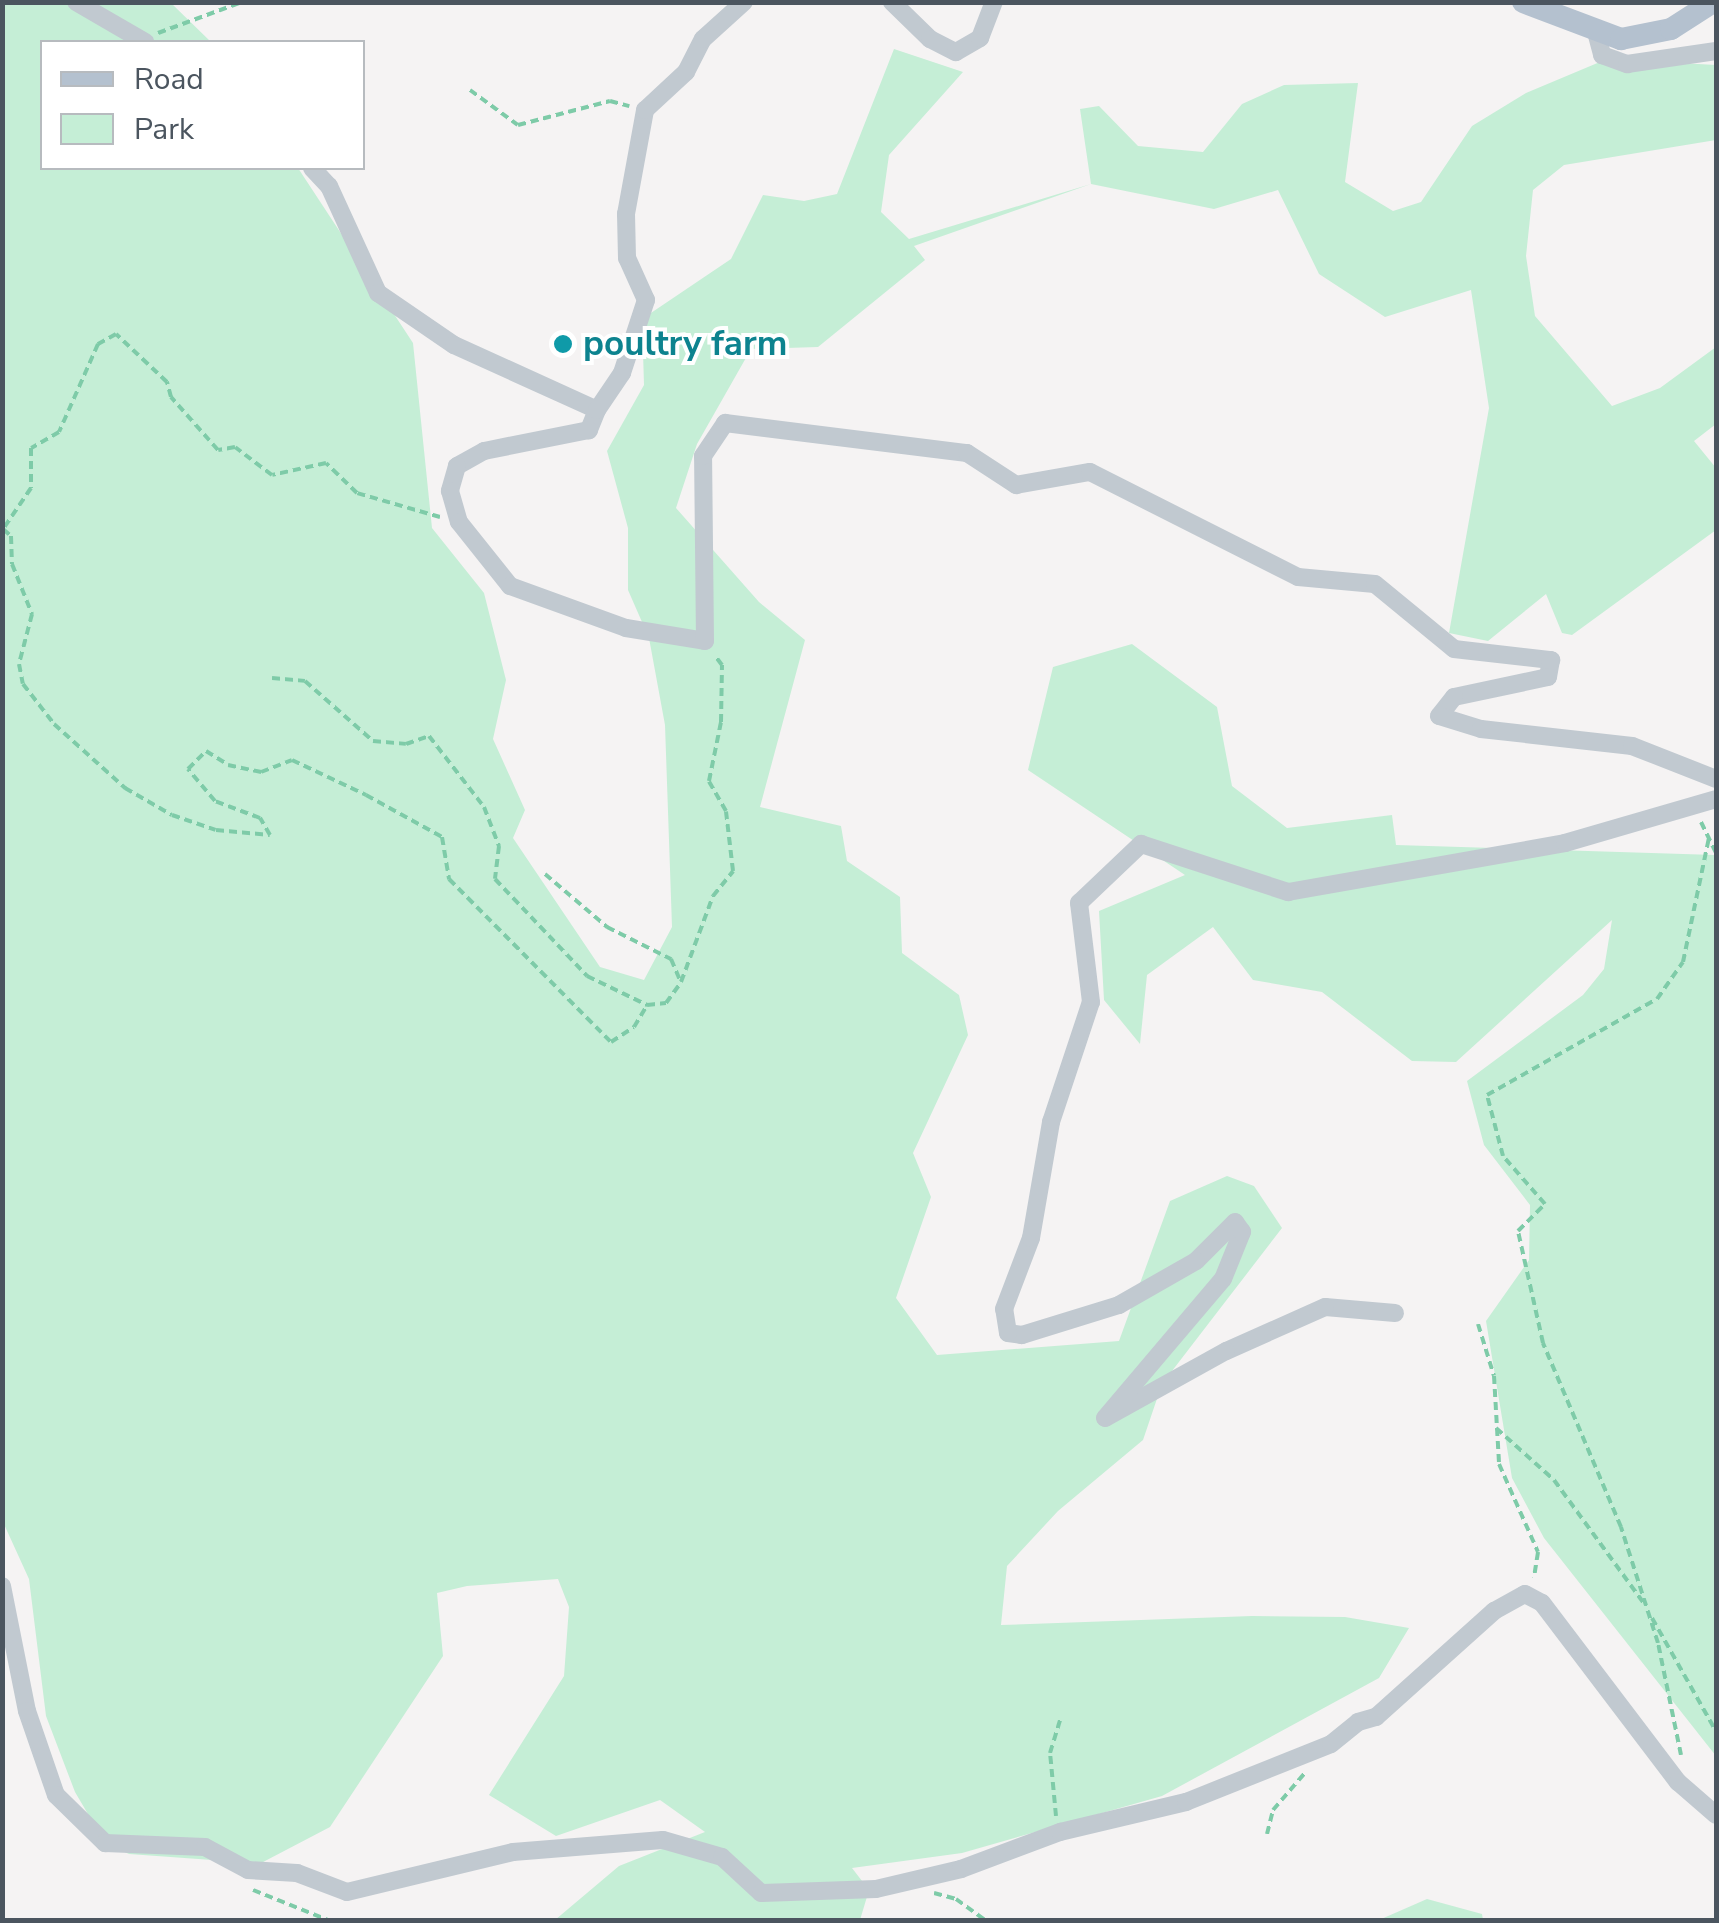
<!DOCTYPE html>
<html>
<head>
<meta charset="utf-8">
<style>
  body { margin:0 }
  #map { position:relative; width:1719px; height:1923px; overflow:hidden; background:#f5f3f3; font-family:"Nunito Sans",sans-serif }
  div>[style] { position:absolute }
  .green>* { inset:0; background:#c5eed6 }
  .path>* { height:4px; margin-top:-2px; transform-origin:0; background:repeating-linear-gradient(90deg,#7ecba8 0 8px,transparent 0 13px) }
  .minor>* { height:18px; margin:-9px; padding:0 9px; transform-origin:9px; border-radius:9px; background:#c1c9d0 }
  .major>* { height:22px; margin:-11px; padding:0 11px; transform-origin:11px; border-radius:11px; background:#b4c1cf }
  .dots>* { width:28px; height:28px; translate:-50% -50%; box-sizing:border-box; border:5px solid #fff; border-radius:50% }
  span { translate:-50% -50%; white-space:nowrap; text-align:center; line-height:1.15; -webkit-text-stroke:8px #fff; paint-order:stroke }
  .culture-label { font-size:35px; color:#0d838f; font-weight:700 }
  .left { translate:0 -50%; text-align:left }
  .frame { position:absolute; inset:0; border:5px solid #4b555f; pointer-events:none }
  .legend { position:absolute; left:40px; top:40px; width:325px; height:130px; box-sizing:border-box; background:#fff; border:2px solid #b7bbbf; margin:0; padding:12px 18px; list-style:none; font-size:30px; color:#4b555f }
  .legend li { display:flex; align-items:center; gap:20px; height:50px }
  .legend b { width:50px; border:2px solid #b7bbbf }
</style>
</head>
<body>
<div id="map">
  <div class="green">
    <i style="clip-path:polygon(74px 2px,171px 3px,211px 42px,42px 42px,42px 168px,298px 168px,413px 343px,432px 528px,484px 593px,506px 680px,493px 739px,525px 810px,513px 838px,600px 967px,644px 980px,672px 927px,665px 725px,649px 638px,628px 590px,628px 528px,607px 451px,644px 385px,642px 319px,731px 259px,763px 195px,804px 201px,837px 194px,894px 49px,963px 72px,889px 155px,881px 212px,909px 239px,1091px 184px,1080px 109px,1099px 106px,1138px 146px,1203px 152px,1242px 104px,1284px 85px,1358px 83px,1345px 182px,1393px 211px,1421px 202px,1472px 126px,1526px 93px,1607px 59px,1716px 65px,1716px 140px,1564px 165px,1533px 190px,1526px 256px,1535px 316px,1612px 406px,1660px 388px,1716px 347px,1716px 424px,1694px 441px,1716px 468px,1716px 530px,1572px 635px,1562px 633px,1546px 594px,1488px 641px,1449px 633px,1489px 408px,1471px 290px,1385px 317px,1319px 274px,1278px 190px,1214px 209px,1091px 184px,914px 246px,925px 260px,818px 347px,751px 349px,697px 444px,676px 508px,759px 602px,805px 640px,760px 807px,841px 826px,847px 861px,900px 897px,902px 953px,959px 995px,968px 1035px,913px 1153px,931px 1197px,896px 1298px,937px 1355px,1119px 1341px,1170px 1201px,1227px 1176px,1254px 1186px,1282px 1228px,1162px 1384px,1143px 1440px,1058px 1511px,1007px 1566px,1001px 1625px,1252px 1616px,1345px 1617px,1409px 1628px,1379px 1678px,1162px 1796px,962px 1853px,852px 1868px,869px 1890px,860px 1920px,555px 1920px,619px 1866px,705px 1832px,660px 1800px,556px 1836px,489px 1795px,564px 1676px,569px 1607px,558px 1579px,467px 1586px,437px 1593px,443px 1656px,330px 1827px,248px 1870px,226px 1861px,129px 1854px,105px 1843px,75px 1792px,46px 1716px,29px 1579px,3px 1522px,2px 3px)"></i>
    <i style="clip-path:polygon(1132px 644px,1217px 707px,1232px 786px,1287px 828px,1392px 815px,1396px 845px,1715px 855px,1716px 1756px,1544px 1538px,1512px 1478px,1486px 1321px,1529px 1260px,1530px 1205px,1484px 1145px,1467px 1081px,1583px 995px,1604px 969px,1612px 920px,1456px 1062px,1412px 1061px,1322px 992px,1253px 980px,1213px 927px,1147px 975px,1140px 1044px,1104px 1000px,1099px 911px,1185px 875px,1028px 770px,1053px 667px)"></i>
    <i style="clip-path:polygon(1427px 1899px,1482px 1914px,1483px 1920px,1379px 1920px)"></i>
  </div>
  <div class="path">
    <i style="left:158px;top:33px;width:90px;rotate:-20.3deg"></i>
    <i style="left:470px;top:90px;width:59px;rotate:36.1deg"></i>
    <i style="left:518px;top:125px;width:95px;rotate:-14.6deg"></i>
    <i style="left:610px;top:101px;width:20px;rotate:15deg"></i>
    <i style="left:440px;top:517px;width:86px;rotate:-163.9deg"></i>
    <i style="left:357px;top:493px;width:43px;rotate:-135.9deg"></i>
    <i style="left:326px;top:463px;width:55px;rotate:167.5deg"></i>
    <i style="left:272px;top:475px;width:46px;rotate:-142.9deg"></i>
    <i style="left:235px;top:447px;width:17px;rotate:170deg"></i>
    <i style="left:218px;top:450px;width:71px;rotate:-131.6deg"></i>
    <i style="left:171px;top:397px;width:16px;rotate:-105deg"></i>
    <i style="left:167px;top:382px;width:70px;rotate:-136.7deg"></i>
    <i style="left:116px;top:334px;width:21px;rotate:151deg"></i>
    <i style="left:98px;top:344px;width:96px;rotate:113.9deg"></i>
    <i style="left:59px;top:432px;width:32px;rotate:150deg"></i>
    <i style="left:31px;top:448px;width:40px;rotate:90deg"></i>
    <i style="left:31px;top:488px;width:50px;rotate:124.3deg"></i>
    <i style="left:3px;top:529px;width:11px;rotate:41deg"></i>
    <i style="left:11px;top:536px;width:28px;rotate:88deg"></i>
    <i style="left:12px;top:564px;width:54px;rotate:68.2deg"></i>
    <i style="left:32px;top:614px;width:52px;rotate:104.6deg"></i>
    <i style="left:19px;top:664px;width:20px;rotate:79deg"></i>
    <i style="left:23px;top:684px;width:51px;rotate:52.2deg"></i>
    <i style="left:54px;top:724px;width:96px;rotate:42deg"></i>
    <i style="left:125px;top:788px;width:54px;rotate:29.9deg"></i>
    <i style="left:172px;top:815px;width:46px;rotate:18.8deg"></i>
    <i style="left:216px;top:830px;width:54px;rotate:5.3deg"></i>
    <i style="left:270px;top:835px;width:20px;rotate:-120deg"></i>
    <i style="left:260px;top:818px;width:48px;rotate:-159.3deg"></i>
    <i style="left:215px;top:801px;width:42px;rotate:-130.2deg"></i>
    <i style="left:188px;top:769px;width:25px;rotate:-45deg"></i>
    <i style="left:206px;top:751px;width:26px;rotate:32deg"></i>
    <i style="left:228px;top:765px;width:34px;rotate:12deg"></i>
    <i style="left:261px;top:772px;width:33px;rotate:-21deg"></i>
    <i style="left:292px;top:760px;width:82px;rotate:25.3deg"></i>
    <i style="left:366px;top:795px;width:87px;rotate:28.9deg"></i>
    <i style="left:442px;top:837px;width:43px;rotate:80.5deg"></i>
    <i style="left:449px;top:879px;width:230px;rotate:45.2deg"></i>
    <i style="left:611px;top:1042px;width:27px;rotate:-33deg"></i>
    <i style="left:634px;top:1027px;width:26px;rotate:-59deg"></i>
    <i style="left:272px;top:678px;width:33px;rotate:5deg"></i>
    <i style="left:305px;top:681px;width:91px;rotate:41.4deg"></i>
    <i style="left:373px;top:741px;width:33px;rotate:5deg"></i>
    <i style="left:406px;top:744px;width:24px;rotate:-19deg"></i>
    <i style="left:429px;top:736px;width:90px;rotate:52.2deg"></i>
    <i style="left:484px;top:807px;width:42px;rotate:69deg"></i>
    <i style="left:499px;top:846px;width:33px;rotate:97deg"></i>
    <i style="left:495px;top:879px;width:134px;rotate:46.5deg"></i>
    <i style="left:587px;top:976px;width:67px;rotate:25.8deg"></i>
    <i style="left:647px;top:1005px;width:19px;rotate:-6deg"></i>
    <i style="left:666px;top:1003px;width:26px;rotate:-54deg"></i>
    <i style="left:681px;top:982px;width:92px;rotate:-69.6deg"></i>
    <i style="left:713px;top:896px;width:32px;rotate:-51deg"></i>
    <i style="left:733px;top:871px;width:60px;rotate:-96.7deg"></i>
    <i style="left:726px;top:811px;width:34px;rotate:-120deg"></i>
    <i style="left:709px;top:781px;width:60px;rotate:-78.5deg"></i>
    <i style="left:721px;top:722px;width:57px;rotate:-89deg"></i>
    <i style="left:722px;top:665px;width:10px;rotate:-127deg"></i>
    <i style="left:1701px;top:822px;width:34px;rotate:64deg"></i>
    <i style="left:545px;top:874px;width:82px;rotate:40.5deg"></i>
    <i style="left:607px;top:927px;width:72px;rotate:26.6deg"></i>
    <i style="left:671px;top:959px;width:25px;rotate:67deg"></i>
    <i style="left:1478px;top:1324px;width:54px;rotate:72.9deg"></i>
    <i style="left:1494px;top:1376px;width:88px;rotate:86.7deg"></i>
    <i style="left:1499px;top:1464px;width:96px;rotate:66.1deg"></i>
    <i style="left:1538px;top:1552px;width:26px;rotate:99deg"></i>
    <i style="left:1496px;top:1428px;width:78px;rotate:41.9deg"></i>
    <i style="left:1554px;top:1480px;width:155px;rotate:53.9deg"></i>
    <i style="left:1652px;top:1618px;width:130px;rotate:60.5deg"></i>
    <i style="left:1681px;top:1755px;width:114px;rotate:-101.6deg"></i>
    <i style="left:1658px;top:1643px;width:122px;rotate:-107.7deg"></i>
    <i style="left:1621px;top:1527px;width:200px;rotate:-113deg"></i>
    <i style="left:1543px;top:1343px;width:115px;rotate:-102.6deg"></i>
    <i style="left:1518px;top:1231px;width:38px;rotate:-45deg"></i>
    <i style="left:1545px;top:1204px;width:64px;rotate:-131.2deg"></i>
    <i style="left:1503px;top:1156px;width:63px;rotate:-104.7deg"></i>
    <i style="left:1487px;top:1095px;width:195px;rotate:-29.5deg"></i>
    <i style="left:1657px;top:999px;width:45px;rotate:-54.9deg"></i>
    <i style="left:1683px;top:962px;width:127px;rotate:-78.2deg"></i>
    <i style="left:1056px;top:1816px;width:63px;rotate:-95.4deg"></i>
    <i style="left:1050px;top:1753px;width:37px;rotate:-73deg"></i>
    <i style="left:1267px;top:1834px;width:25px;rotate:-76deg"></i>
    <i style="left:1273px;top:1810px;width:48px;rotate:-49.3deg"></i>
    <i style="left:253px;top:1890px;width:81px;rotate:21.8deg"></i>
    <i style="left:934px;top:1893px;width:23px;rotate:15deg"></i>
    <i style="left:956px;top:1899px;width:36px;rotate:36deg"></i>
  </div>
  <div class="minor">
    <i style="left:76px;top:2px;width:80px;rotate:30.1deg"></i>
    <i style="left:892px;top:2px;width:53px;rotate:44.2deg"></i>
    <i style="left:930px;top:39px;width:29px;rotate:27deg"></i>
    <i style="left:956px;top:52px;width:28px;rotate:-30deg"></i>
    <i style="left:980px;top:38px;width:39px;rotate:-69deg"></i>
    <i style="left:1596px;top:32px;width:24px;rotate:75deg"></i>
    <i style="left:1602px;top:55px;width:27px;rotate:20deg"></i>
    <i style="left:1627px;top:64px;width:90px;rotate:-8.3deg"></i>
    <i style="left:312px;top:168px;width:25px;rotate:47deg"></i>
    <i style="left:329px;top:186px;width:118px;rotate:65.4deg"></i>
    <i style="left:378px;top:293px;width:92px;rotate:34.4deg"></i>
    <i style="left:454px;top:345px;width:157px;rotate:24.4deg"></i>
    <i style="left:597px;top:410px;width:22px;rotate:112deg"></i>
    <i style="left:589px;top:430px;width:107px;rotate:168.7deg"></i>
    <i style="left:484px;top:451px;width:31px;rotate:151deg"></i>
    <i style="left:457px;top:466px;width:26px;rotate:106deg"></i>
    <i style="left:450px;top:491px;width:32px;rotate:74deg"></i>
    <i style="left:459px;top:522px;width:82px;rotate:51.4deg"></i>
    <i style="left:510px;top:586px;width:123px;rotate:19.9deg"></i>
    <i style="left:626px;top:628px;width:80px;rotate:9.3deg"></i>
    <i style="left:705px;top:641px;width:185px;rotate:-90.6deg"></i>
    <i style="left:703px;top:456px;width:40px;rotate:-56deg"></i>
    <i style="left:725px;top:423px;width:244px;rotate:7.1deg"></i>
    <i style="left:967px;top:453px;width:59px;rotate:33.1deg"></i>
    <i style="left:1016px;top:485px;width:75px;rotate:-10deg"></i>
    <i style="left:1090px;top:472px;width:233px;rotate:26.8deg"></i>
    <i style="left:1298px;top:577px;width:77px;rotate:5.2deg"></i>
    <i style="left:1375px;top:584px;width:102px;rotate:39.4deg"></i>
    <i style="left:1454px;top:649px;width:98px;rotate:6.5deg"></i>
    <i style="left:1551px;top:660px;width:17px;rotate:100deg"></i>
    <i style="left:1548px;top:677px;width:96px;rotate:168deg"></i>
    <i style="left:1454px;top:697px;width:24px;rotate:128deg"></i>
    <i style="left:1439px;top:716px;width:44px;rotate:17.2deg"></i>
    <i style="left:1481px;top:729px;width:152px;rotate:6.4deg"></i>
    <i style="left:1632px;top:746px;width:90px;rotate:21.4deg"></i>
    <i style="left:597px;top:410px;width:45px;rotate:-56deg"></i>
    <i style="left:622px;top:373px;width:77px;rotate:-71.8deg"></i>
    <i style="left:646px;top:300px;width:46px;rotate:-114.3deg"></i>
    <i style="left:627px;top:258px;width:44px;rotate:-91.3deg"></i>
    <i style="left:626px;top:214px;width:106px;rotate:-79.6deg"></i>
    <i style="left:645px;top:110px;width:56px;rotate:-42.8deg"></i>
    <i style="left:686px;top:72px;width:37px;rotate:-63deg"></i>
    <i style="left:703px;top:39px;width:55px;rotate:-42.1deg"></i>
    <i style="left:1395px;top:1313px;width:70px;rotate:-175.1deg"></i>
    <i style="left:1325px;top:1307px;width:108px;rotate:156deg"></i>
    <i style="left:1226px;top:1351px;width:138px;rotate:151deg"></i>
    <i style="left:1105px;top:1418px;width:182px;rotate:-49.7deg"></i>
    <i style="left:1223px;top:1279px;width:51px;rotate:-68deg"></i>
    <i style="left:1242px;top:1232px;width:12px;rotate:-125deg"></i>
    <i style="left:1235px;top:1222px;width:55px;rotate:135deg"></i>
    <i style="left:1196px;top:1261px;width:89px;rotate:150.3deg"></i>
    <i style="left:1119px;top:1305px;width:102px;rotate:162.8deg"></i>
    <i style="left:1022px;top:1335px;width:14px;rotate:-172deg"></i>
    <i style="left:1008px;top:1333px;width:24px;rotate:-99deg"></i>
    <i style="left:1004px;top:1309px;width:76px;rotate:-69.2deg"></i>
    <i style="left:1031px;top:1238px;width:118px;rotate:-80.2deg"></i>
    <i style="left:1051px;top:1122px;width:126px;rotate:-71.6deg"></i>
    <i style="left:1091px;top:1002px;width:100px;rotate:-96.9deg"></i>
    <i style="left:1079px;top:903px;width:86px;rotate:-43.6deg"></i>
    <i style="left:1141px;top:844px;width:155px;rotate:18.1deg"></i>
    <i style="left:1288px;top:892px;width:281px;rotate:-10deg"></i>
    <i style="left:1565px;top:843px;width:157px;rotate:-16.2deg"></i>
    <i style="left:2px;top:1586px;width:127px;rotate:78.7deg"></i>
    <i style="left:27px;top:1711px;width:89px;rotate:71deg"></i>
    <i style="left:56px;top:1795px;width:69px;rotate:44.4deg"></i>
    <i style="left:105px;top:1843px;width:100px;rotate:2.3deg"></i>
    <i style="left:205px;top:1847px;width:49px;rotate:28.1deg"></i>
    <i style="left:248px;top:1870px;width:49px;rotate:3.5deg"></i>
    <i style="left:297px;top:1873px;width:53px;rotate:20.8deg"></i>
    <i style="left:347px;top:1892px;width:171px;rotate:-13.5deg"></i>
    <i style="left:513px;top:1852px;width:150px;rotate:-4.6deg"></i>
    <i style="left:663px;top:1840px;width:61px;rotate:16.1deg"></i>
    <i style="left:722px;top:1857px;width:53px;rotate:42.7deg"></i>
    <i style="left:761px;top:1893px;width:115px;rotate:-2deg"></i>
    <i style="left:876px;top:1889px;width:87px;rotate:-13.2deg"></i>
    <i style="left:961px;top:1869px;width:106px;rotate:-20.5deg"></i>
    <i style="left:1060px;top:1832px;width:130px;rotate:-13.4deg"></i>
    <i style="left:1186px;top:1802px;width:156px;rotate:-21.8deg"></i>
    <i style="left:1331px;top:1744px;width:35px;rotate:-39deg"></i>
    <i style="left:1358px;top:1722px;width:19px;rotate:-16deg"></i>
    <i style="left:1376px;top:1717px;width:159px;rotate:-41.9deg"></i>
    <i style="left:1494px;top:1611px;width:35px;rotate:-29deg"></i>
    <i style="left:1525px;top:1594px;width:19px;rotate:28deg"></i>
    <i style="left:1542px;top:1603px;width:225px;rotate:52.8deg"></i>
    <i style="left:1678px;top:1782px;width:50px;rotate:41deg"></i>
  </div>
  <div class="major">
    <i style="left:1523px;top:2px;width:105px;rotate:20.7deg"></i>
    <i style="left:1621px;top:39px;width:51px;rotate:-11.3deg"></i>
    <i style="left:1671px;top:29px;width:50px;rotate:-32.7deg"></i>
  </div>
  <div class="dots">
    <i style="left:563px;top:344px;background:#0f9aa8"></i>
  </div>
  <div class="culture-label">
    <span class="left" style="left:583px;top:344px">poultry farm</span>
  </div>
  <div class="frame"></div>
  <ul class="legend">
  <li><b style="height:12px;background:#b4c1cf"></b>Road</li>
  <li><b style="height:28px;background:#c5eed6"></b>Park</li>
  </ul>
</div>
</body>
</html>
